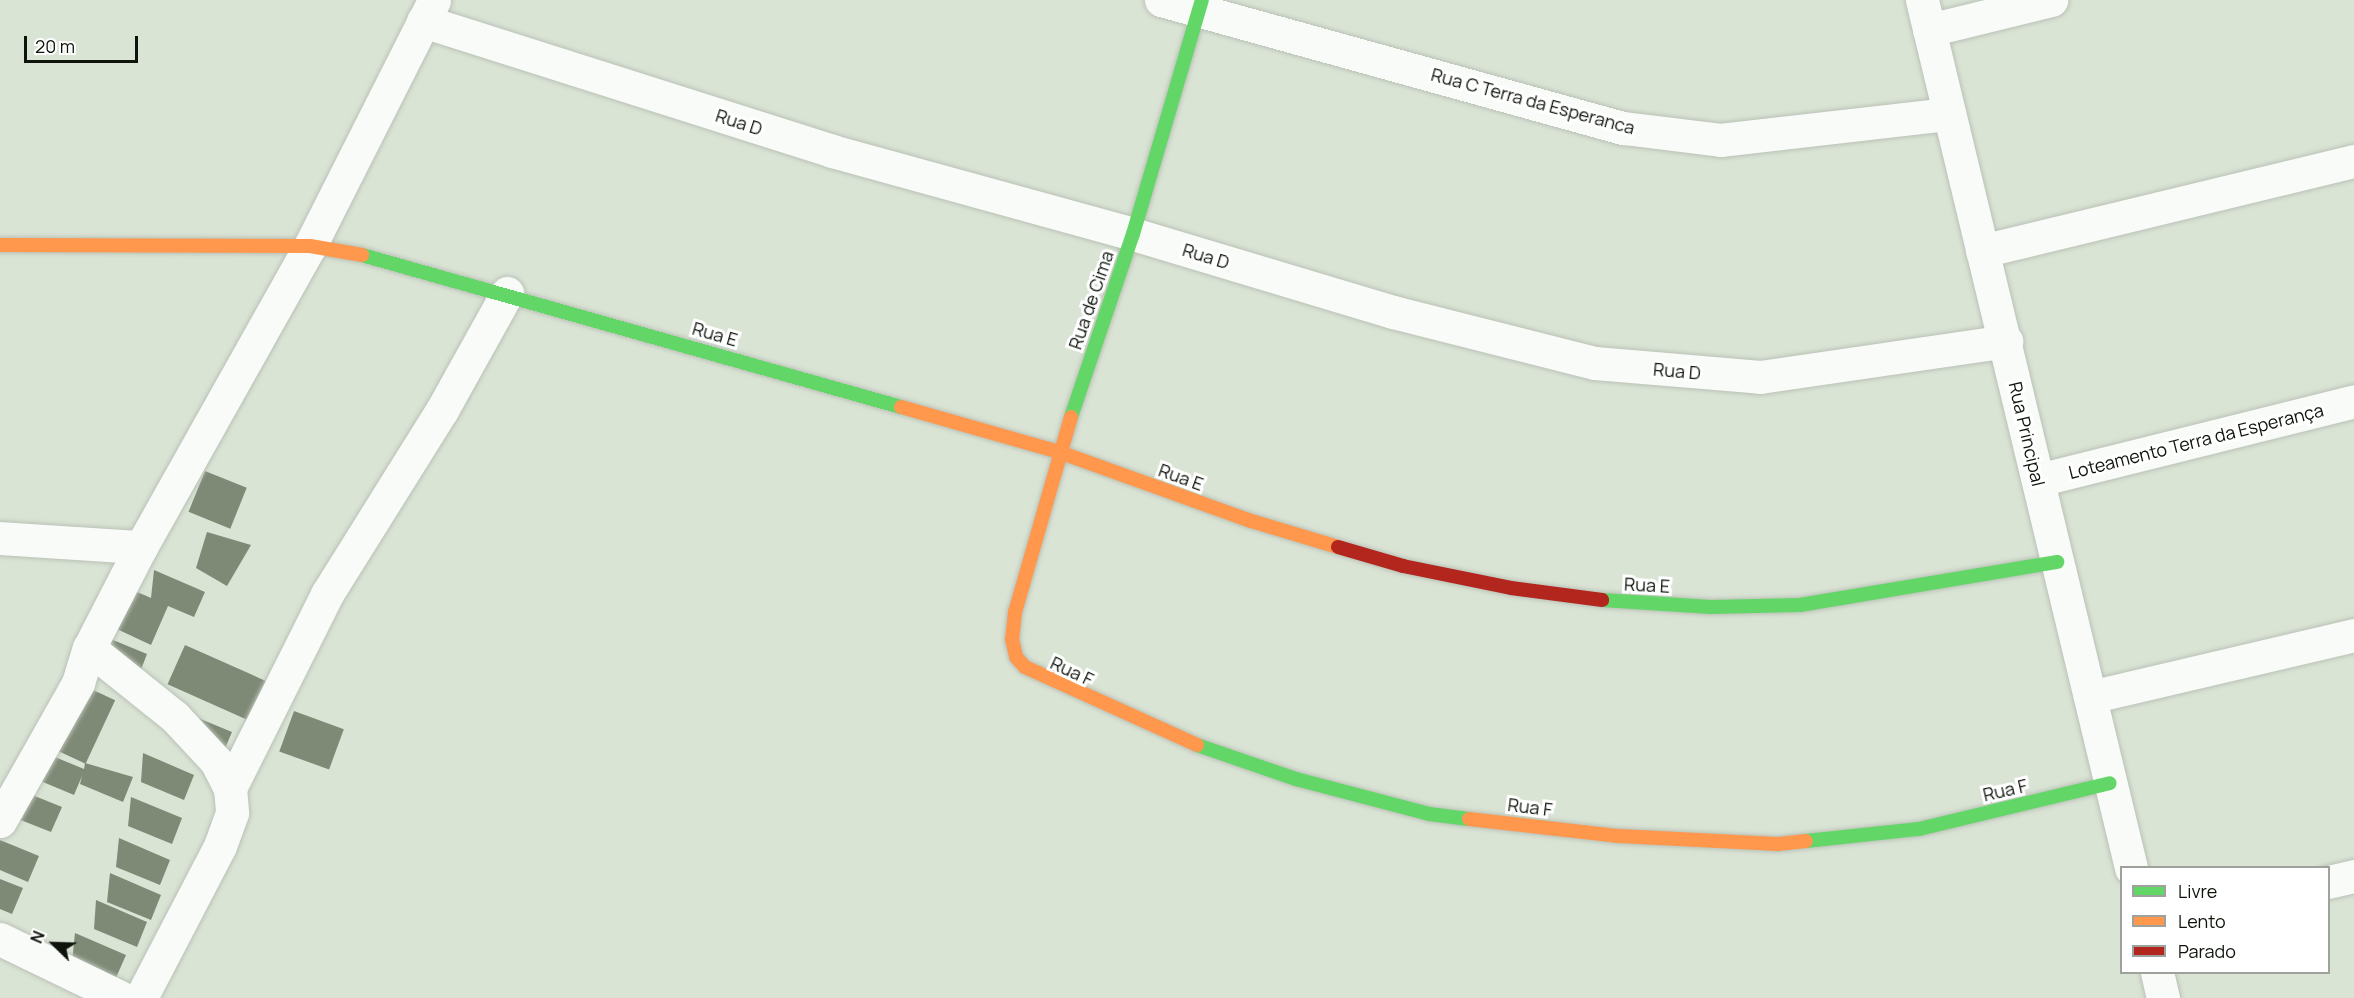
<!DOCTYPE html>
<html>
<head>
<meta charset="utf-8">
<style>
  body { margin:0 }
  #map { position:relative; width:2354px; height:998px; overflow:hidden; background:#dae4d5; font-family:Manrope,sans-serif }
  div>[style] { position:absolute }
  .building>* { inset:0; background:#7e8976; transform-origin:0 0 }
  .roads { filter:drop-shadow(0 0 2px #bac1b6) drop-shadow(0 0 2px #bac1b6) }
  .street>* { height:33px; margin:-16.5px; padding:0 16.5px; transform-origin:16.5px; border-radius:16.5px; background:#f9fbf9 }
  .fast>* { height:14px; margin:-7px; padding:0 7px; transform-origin:7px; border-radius:7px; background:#63d668 }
  .slow>* { height:14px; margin:-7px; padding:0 7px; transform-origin:7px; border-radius:7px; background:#ff974d }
  .jam>* { height:14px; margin:-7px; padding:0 7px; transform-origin:7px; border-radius:7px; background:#b3261e }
  span { translate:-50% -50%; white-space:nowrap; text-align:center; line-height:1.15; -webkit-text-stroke:6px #fff; paint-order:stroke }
  .street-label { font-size:18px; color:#0e140b }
  .legend { position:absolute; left:2120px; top:866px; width:210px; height:108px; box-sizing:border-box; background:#fff; border:2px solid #9fa19d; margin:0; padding:8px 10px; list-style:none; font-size:18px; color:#0e140b }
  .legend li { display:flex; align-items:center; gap:12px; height:30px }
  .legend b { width:30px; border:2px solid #9fa19d }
  .north { position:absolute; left:24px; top:914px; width:60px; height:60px; -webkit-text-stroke:4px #fff; paint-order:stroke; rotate:293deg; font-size:16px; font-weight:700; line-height:24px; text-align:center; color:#0e140b }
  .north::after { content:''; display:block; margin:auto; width:21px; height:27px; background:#0e140b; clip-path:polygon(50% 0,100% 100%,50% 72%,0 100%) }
  .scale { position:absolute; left:24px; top:36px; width:114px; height:27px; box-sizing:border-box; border:3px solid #0e140b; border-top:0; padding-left:8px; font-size:18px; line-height:21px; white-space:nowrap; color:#0e140b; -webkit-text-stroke:4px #fff; paint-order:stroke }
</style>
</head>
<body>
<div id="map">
  <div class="building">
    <i style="left:205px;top:471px;width:45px;height:44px;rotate:22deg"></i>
    <i style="clip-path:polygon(207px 532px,251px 545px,227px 586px,196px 568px)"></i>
    <i style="clip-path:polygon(154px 570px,205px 592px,194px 617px,168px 606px,151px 645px,104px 623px,121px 585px,151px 598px)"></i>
    <i style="clip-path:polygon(96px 633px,147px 654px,137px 680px)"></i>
    <i style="left:185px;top:645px;width:89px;height:43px;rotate:24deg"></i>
    <i style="left:78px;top:683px;width:41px;height:70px;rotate:25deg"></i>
    <i style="clip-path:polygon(181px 711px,232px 732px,221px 758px)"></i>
    <i style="left:294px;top:711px;width:53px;height:43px;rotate:20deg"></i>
    <i style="clip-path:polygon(33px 748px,84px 769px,85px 763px,133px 777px,123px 802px,80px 784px,82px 776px,74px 795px,31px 777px)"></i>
    <i style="clip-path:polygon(143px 753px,194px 775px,184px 800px,141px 782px)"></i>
    <i style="clip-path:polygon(10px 786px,62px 807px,51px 832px,8px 815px)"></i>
    <i style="clip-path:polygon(131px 797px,182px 818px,172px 844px,128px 826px)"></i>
    <i style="clip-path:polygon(119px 838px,170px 860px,160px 885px,116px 867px)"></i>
    <i style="clip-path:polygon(0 840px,39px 856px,28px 882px,0 870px)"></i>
    <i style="clip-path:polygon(110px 873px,161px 895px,151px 920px,107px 902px)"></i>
    <i style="clip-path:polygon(0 879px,23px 888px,12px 914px,0 909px)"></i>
    <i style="clip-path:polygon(96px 900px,147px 922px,137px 947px,94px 929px)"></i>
    <i style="clip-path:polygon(75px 933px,126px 955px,115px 980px,72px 962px)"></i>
  </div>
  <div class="roads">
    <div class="street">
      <i style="left:1161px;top:0;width:480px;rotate:15.5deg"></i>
      <i style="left:1624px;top:128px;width:97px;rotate:7.1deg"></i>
      <i style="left:1720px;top:140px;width:230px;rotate:-6.5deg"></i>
      <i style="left:1922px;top:0;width:893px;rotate:76.46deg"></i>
      <i style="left:423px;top:21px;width:429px;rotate:17.6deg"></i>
      <i style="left:832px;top:151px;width:312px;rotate:15.4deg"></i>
      <i style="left:1133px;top:234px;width:271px;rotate:16.7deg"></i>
      <i style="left:1393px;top:312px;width:208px;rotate:14.2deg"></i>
      <i style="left:1595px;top:363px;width:166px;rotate:4.8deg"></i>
      <i style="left:1760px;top:377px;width:249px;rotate:-8.3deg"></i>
      <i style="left:1929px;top:30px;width:126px;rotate:-13.8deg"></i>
      <i style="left:1982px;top:251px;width:383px;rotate:-13.6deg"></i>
      <i style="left:2038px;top:480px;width:326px;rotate:-14deg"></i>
      <i style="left:0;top:538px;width:141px;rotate:3.7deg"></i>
      <i style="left:89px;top:648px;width:110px;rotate:38.7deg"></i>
      <i style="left:175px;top:717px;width:60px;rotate:47deg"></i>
      <i style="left:216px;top:761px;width:30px;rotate:63deg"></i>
      <i style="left:230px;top:788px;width:25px;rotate:85deg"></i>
      <i style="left:232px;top:813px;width:35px;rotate:110deg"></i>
      <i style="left:220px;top:846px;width:171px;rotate:117.5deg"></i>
      <i style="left:2090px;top:697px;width:271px;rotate:-13.2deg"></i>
      <i style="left:230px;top:788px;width:217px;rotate:-63.4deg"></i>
      <i style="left:327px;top:594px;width:217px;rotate:-58deg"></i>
      <i style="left:442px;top:410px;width:134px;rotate:-60.9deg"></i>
      <i style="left:0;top:821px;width:159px;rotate:-60.5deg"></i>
      <i style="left:78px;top:683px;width:37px;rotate:-73deg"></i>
      <i style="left:89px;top:648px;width:114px;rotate:-62.8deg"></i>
      <i style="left:141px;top:547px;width:345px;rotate:-60.7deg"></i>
      <i style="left:310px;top:246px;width:275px;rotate:-63.2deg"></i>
      <i style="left:2328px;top:882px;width:27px;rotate:-13deg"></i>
      <i style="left:0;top:939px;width:136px;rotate:25.8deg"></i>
      <i style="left:2157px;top:972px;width:27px;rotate:77deg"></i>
    </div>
    <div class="fast">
      <i style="left:362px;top:255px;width:560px;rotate:15.75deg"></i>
      <i style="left:1071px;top:417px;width:193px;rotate:-71.3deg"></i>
      <i style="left:1133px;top:234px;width:244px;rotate:-73.6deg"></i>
      <i style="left:1602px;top:600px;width:109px;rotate:3.7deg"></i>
      <i style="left:1711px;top:607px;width:89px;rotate:-1.3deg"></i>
      <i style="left:1800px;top:605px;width:261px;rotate:-9.5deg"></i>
      <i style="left:1197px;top:745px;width:105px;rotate:19deg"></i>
      <i style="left:1296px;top:779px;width:138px;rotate:14.7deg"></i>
      <i style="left:1429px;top:814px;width:40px;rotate:7.1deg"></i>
      <i style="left:1806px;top:841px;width:114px;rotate:-6.1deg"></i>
      <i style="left:1919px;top:829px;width:196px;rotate:-13.5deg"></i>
    </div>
    <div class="slow">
      <i style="left:0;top:245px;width:310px;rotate:0.2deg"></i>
      <i style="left:310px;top:246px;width:53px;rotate:9.8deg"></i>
      <i style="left:901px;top:407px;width:164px;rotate:15.9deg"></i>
      <i style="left:1059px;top:452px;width:201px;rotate:19.8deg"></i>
      <i style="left:1248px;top:520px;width:94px;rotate:16.7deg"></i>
      <i style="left:1071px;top:417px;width:203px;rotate:106deg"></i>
      <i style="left:1015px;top:612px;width:27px;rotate:96deg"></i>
      <i style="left:1012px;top:639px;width:18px;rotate:77deg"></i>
      <i style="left:1016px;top:657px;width:13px;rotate:48deg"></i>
      <i style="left:1025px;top:667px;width:189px;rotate:24.4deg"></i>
      <i style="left:1469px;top:819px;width:151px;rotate:6.5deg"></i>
      <i style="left:1619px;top:836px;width:159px;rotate:2.9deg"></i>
      <i style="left:1778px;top:844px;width:28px;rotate:-6deg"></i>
    </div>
    <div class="jam">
      <i style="left:1338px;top:547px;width:68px;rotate:16.3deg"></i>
      <i style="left:1403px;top:566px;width:110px;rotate:11.5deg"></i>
      <i style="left:1511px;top:588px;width:92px;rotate:7.5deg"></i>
    </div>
  </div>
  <div class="street-label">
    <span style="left:1533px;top:101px;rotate:15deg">Rua C Terra da Esperanca</span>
    <span style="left:739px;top:122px;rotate:18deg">Rua D</span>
    <span style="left:1206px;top:256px;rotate:17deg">Rua D</span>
    <span style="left:1091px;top:300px;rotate:-71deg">Rua de Cima</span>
    <span style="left:715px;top:334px;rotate:16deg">Rua E</span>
    <span style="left:1677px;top:371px;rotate:5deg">Rua D</span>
    <span style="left:2027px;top:434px;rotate:77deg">Rua Principal</span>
    <span style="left:2196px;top:441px;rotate:-14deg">Loteamento Terra da Esperança</span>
    <span style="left:1181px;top:477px;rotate:20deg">Rua E</span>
    <span style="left:1647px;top:585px;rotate:3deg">Rua E</span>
    <span style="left:1072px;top:671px;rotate:25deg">Rua F</span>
    <span style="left:2005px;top:790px;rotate:-13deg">Rua F</span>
    <span style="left:1530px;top:807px;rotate:7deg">Rua F</span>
  </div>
  <ul class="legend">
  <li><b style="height:8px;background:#63d668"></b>Livre</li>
  <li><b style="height:8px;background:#ff974d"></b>Lento</li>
  <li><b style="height:8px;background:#b3261e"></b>Parado</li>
  </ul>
  <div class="north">N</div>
  <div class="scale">20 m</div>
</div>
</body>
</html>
